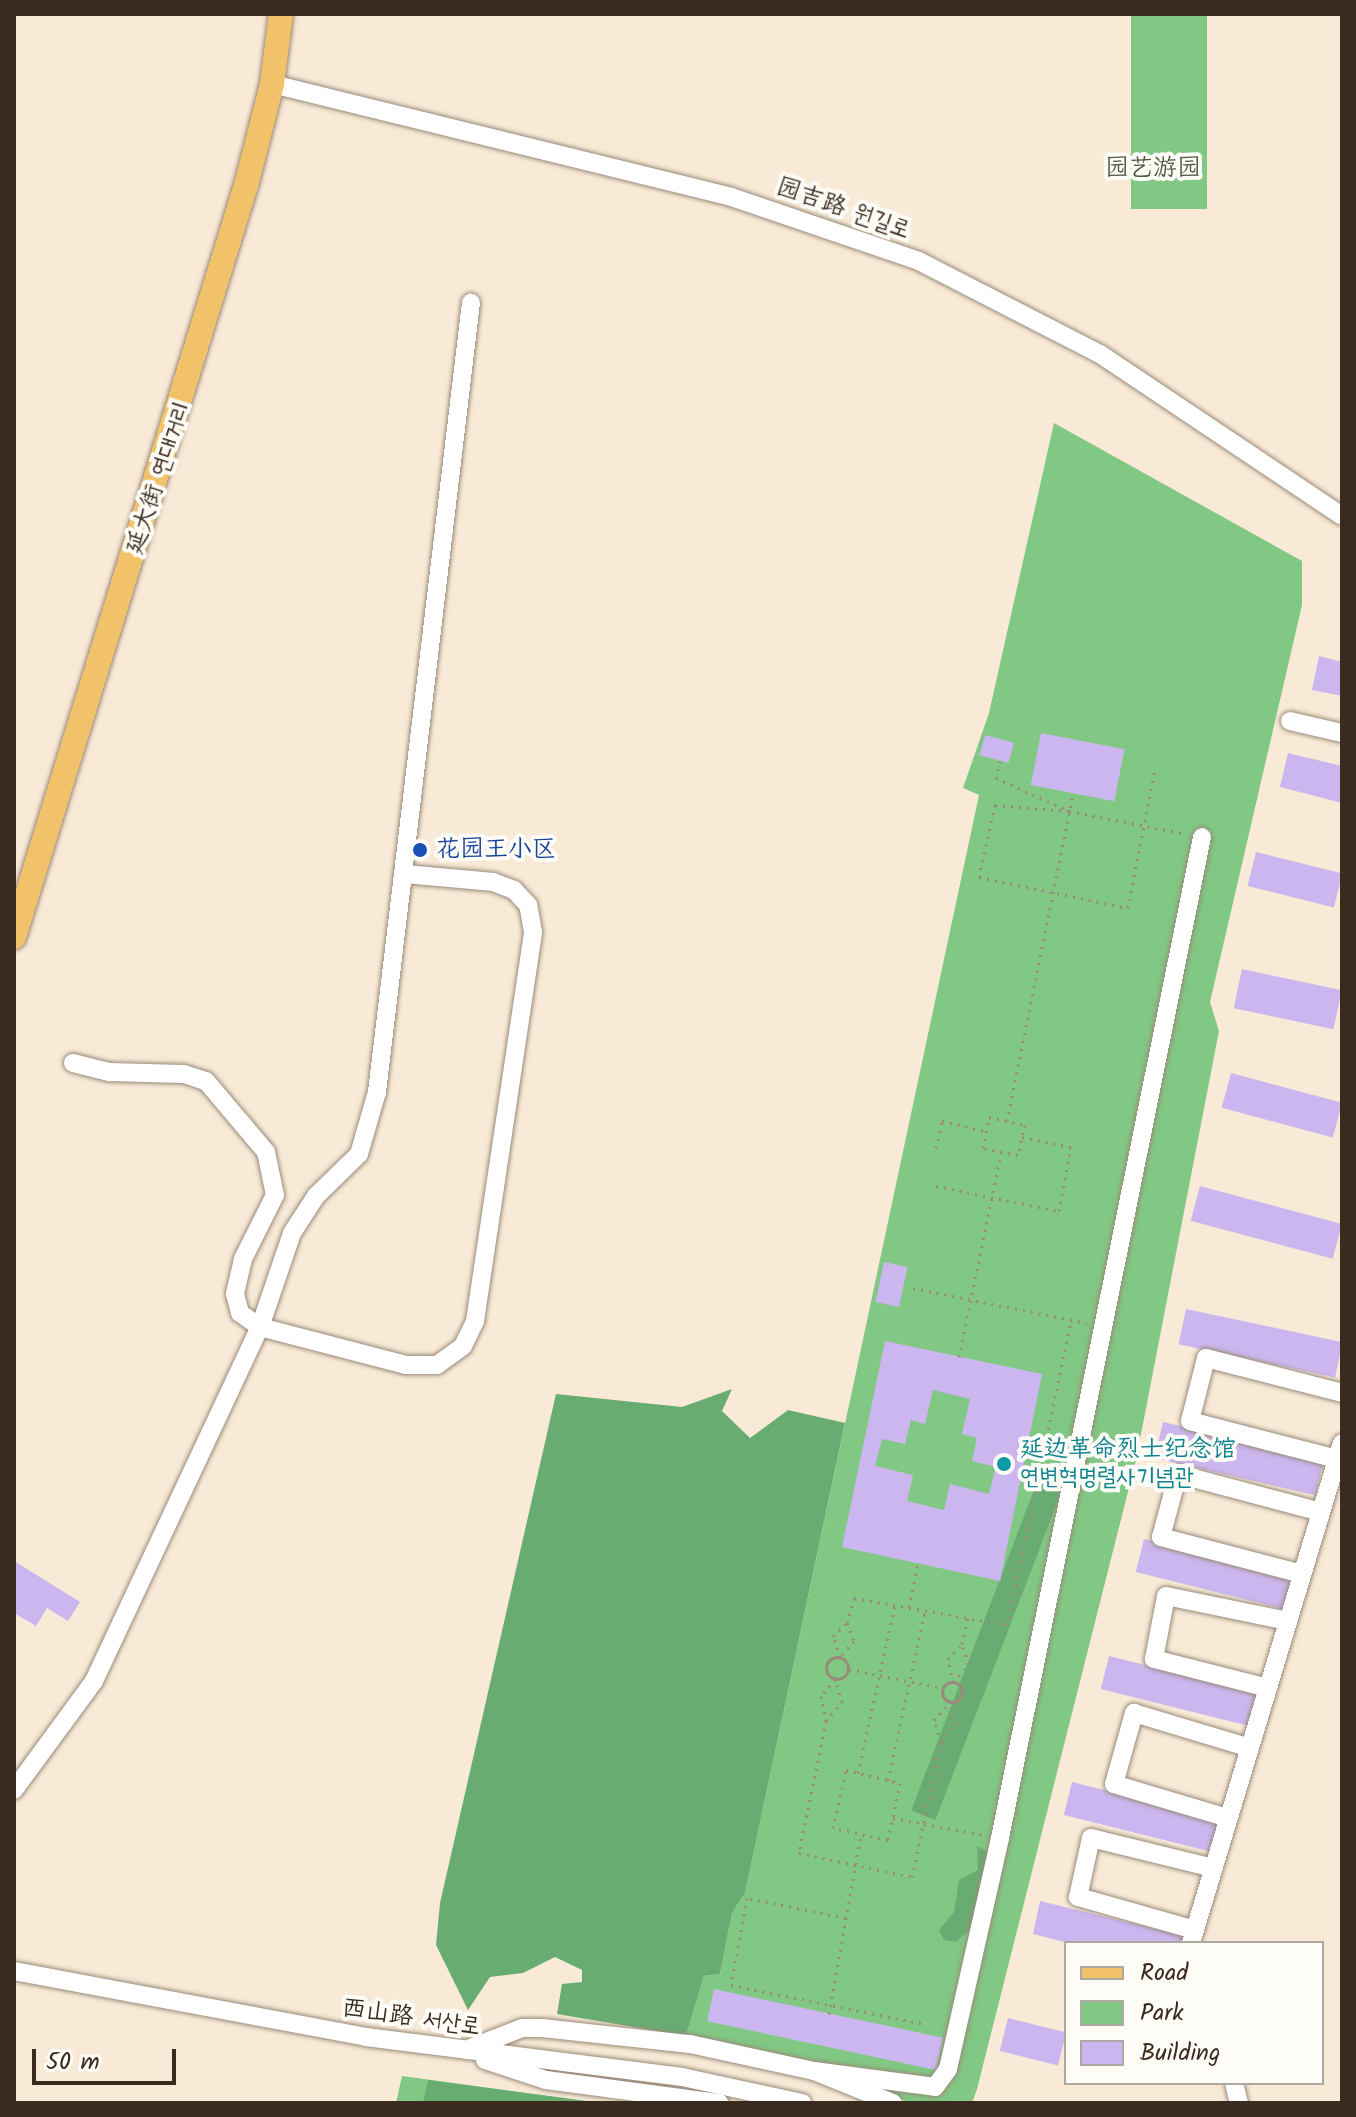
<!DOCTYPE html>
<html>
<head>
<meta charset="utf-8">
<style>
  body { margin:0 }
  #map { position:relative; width:1356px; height:2117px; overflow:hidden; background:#f8ead7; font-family:Kalam,"LXGW WenKai TC","Poor Story",sans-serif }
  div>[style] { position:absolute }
  .green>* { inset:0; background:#80c884; transform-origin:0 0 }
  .forest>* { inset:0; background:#68ac72; transform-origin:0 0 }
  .building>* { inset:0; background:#ccb6ef; transform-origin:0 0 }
  .path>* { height:3px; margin-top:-1.5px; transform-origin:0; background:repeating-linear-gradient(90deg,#9a8a7a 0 2px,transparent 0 8px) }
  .path>.ring { margin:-1.5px; padding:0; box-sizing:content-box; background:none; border:3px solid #9a8a7a; border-radius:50% }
  .roads { filter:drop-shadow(0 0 2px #9a8a7a) drop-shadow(0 0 2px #9a8a7a) }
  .minor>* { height:18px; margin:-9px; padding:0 9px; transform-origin:9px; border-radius:9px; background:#fff }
  .major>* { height:24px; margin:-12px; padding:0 12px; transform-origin:12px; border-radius:12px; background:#f2c26a }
  .dots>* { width:22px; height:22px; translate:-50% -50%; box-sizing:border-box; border:4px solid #fdfcf7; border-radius:50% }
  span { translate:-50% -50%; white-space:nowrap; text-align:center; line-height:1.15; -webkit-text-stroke:8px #fdfcf7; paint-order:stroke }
  .park-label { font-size:24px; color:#50593d }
  .street-label { font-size:24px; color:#3b2a1e }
  .transit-label { font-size:24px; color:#164399 }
  .left { translate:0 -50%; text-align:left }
  .culture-label { font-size:24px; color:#0d838f }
  .frame { position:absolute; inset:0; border:16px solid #3b2a1e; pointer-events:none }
  .legend { position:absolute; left:1064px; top:1941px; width:260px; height:144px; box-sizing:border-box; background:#fdfcf7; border:2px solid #afa8a0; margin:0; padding:10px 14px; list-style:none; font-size:24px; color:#3b2a1e }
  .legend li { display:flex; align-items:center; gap:16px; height:40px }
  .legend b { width:40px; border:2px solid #afa8a0 }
  .scale { position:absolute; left:32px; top:2049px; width:144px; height:36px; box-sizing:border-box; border:4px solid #3b2a1e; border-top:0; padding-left:10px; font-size:24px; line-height:28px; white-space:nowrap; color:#3b2a1e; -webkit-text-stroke:6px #fdfcf7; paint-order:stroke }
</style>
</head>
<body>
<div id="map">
  <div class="green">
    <i style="left:1131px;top:14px;width:76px;height:195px"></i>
    <i style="clip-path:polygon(1054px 423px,1302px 561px,1302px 605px,1210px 1002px,1219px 1031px,1136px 1460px,977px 2089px,972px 2103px,909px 2103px,874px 2084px,686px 2036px,704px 1976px,720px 1974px,732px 1913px,745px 1893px,979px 795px,963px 788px,989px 713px)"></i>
    <i style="clip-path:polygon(402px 2076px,601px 2103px,396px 2103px)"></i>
  </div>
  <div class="forest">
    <i style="clip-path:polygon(732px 1389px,722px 1411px,750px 1438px,788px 1410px,845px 1423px,745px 1893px,732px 1913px,720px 1974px,704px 1976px,686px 2036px,557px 2014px,562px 1984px,582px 1982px,582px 1970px,555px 1957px,523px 1973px,490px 1977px,468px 2010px,436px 1945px,440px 1903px,556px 1394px,682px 1407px)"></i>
    <i style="left:1043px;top:1467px;width:26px;height:368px;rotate:21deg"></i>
    <i style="clip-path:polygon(977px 1846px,992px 1854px,977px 1924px,956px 1942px,944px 1940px,939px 1930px,954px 1912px,959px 1880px,978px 1870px)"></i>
    <i style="clip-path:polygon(428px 2080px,601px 2103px,423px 2103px)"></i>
  </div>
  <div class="building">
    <i style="clip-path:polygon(1319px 656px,1342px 662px,1342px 696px,1312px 690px)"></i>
    <i style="left:1041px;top:733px;width:85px;height:53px;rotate:11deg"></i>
    <i style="left:985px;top:735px;width:30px;height:21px;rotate:15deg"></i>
    <i style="clip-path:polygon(1288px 753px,1342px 766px,1342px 803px,1280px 787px)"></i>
    <i style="left:1256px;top:852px;width:89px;height:35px;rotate:14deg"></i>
    <i style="left:1242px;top:969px;width:102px;height:40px;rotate:12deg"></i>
    <i style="left:1231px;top:1073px;width:115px;height:36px;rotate:15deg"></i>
    <i style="left:1200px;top:1186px;width:147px;height:36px;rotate:15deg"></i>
    <i style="left:884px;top:1262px;width:24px;height:41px;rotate:12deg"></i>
    <i style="left:1186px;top:1309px;width:160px;height:36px;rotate:12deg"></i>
    <i style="clip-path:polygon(evenodd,885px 1341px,1042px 1374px,1000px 1581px,842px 1547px,885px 1341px,933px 1390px,970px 1399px,962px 1434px,977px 1438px,972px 1461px,996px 1467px,989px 1494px,950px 1484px,944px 1510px,907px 1501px,913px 1475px,875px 1466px,882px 1439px,905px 1444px,911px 1420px,925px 1424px,933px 1390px)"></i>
    <i style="left:1163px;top:1422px;width:165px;height:37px;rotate:13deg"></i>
    <i style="left:1144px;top:1539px;width:154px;height:34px;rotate:14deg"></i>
    <i style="clip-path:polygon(14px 1561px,80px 1602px,68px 1621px,47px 1608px,36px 1626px,14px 1613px)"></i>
    <i style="left:1109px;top:1656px;width:154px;height:34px;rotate:14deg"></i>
    <i style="left:1072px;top:1782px;width:154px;height:34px;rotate:14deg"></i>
    <i style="clip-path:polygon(1040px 1901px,1185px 1936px,1184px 1943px,1068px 1943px,1033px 1934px)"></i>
    <i style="left:714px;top:1989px;width:234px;height:33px;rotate:12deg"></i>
    <i style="left:1008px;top:2018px;width:60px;height:34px;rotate:14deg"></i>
  </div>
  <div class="path">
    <i style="left:1000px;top:761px;width:17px;rotate:103deg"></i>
    <i style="left:996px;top:778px;width:80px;rotate:24.3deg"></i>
    <i style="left:1069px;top:811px;width:115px;rotate:11deg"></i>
    <i style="left:1069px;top:811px;width:74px;rotate:-175.4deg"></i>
    <i style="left:995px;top:805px;width:74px;rotate:102.5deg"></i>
    <i style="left:979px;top:877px;width:152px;rotate:11.8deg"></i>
    <i style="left:1128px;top:908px;width:142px;rotate:-79deg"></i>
    <i style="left:989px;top:1117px;width:37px;rotate:13deg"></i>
    <i style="left:1025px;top:1125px;width:31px;rotate:103deg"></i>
    <i style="left:1018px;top:1155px;width:36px;rotate:-169deg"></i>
    <i style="left:983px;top:1148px;width:32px;rotate:-79deg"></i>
    <i style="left:1007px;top:1121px;width:335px;rotate:-78.6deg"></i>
    <i style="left:936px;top:1148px;width:28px;rotate:-77deg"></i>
    <i style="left:942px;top:1121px;width:44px;rotate:13.1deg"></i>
    <i style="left:936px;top:1186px;width:126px;rotate:11.5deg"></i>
    <i style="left:1059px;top:1211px;width:65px;rotate:-79.4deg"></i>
    <i style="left:1071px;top:1147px;width:50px;rotate:-168.5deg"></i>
    <i style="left:913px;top:1288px;width:177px;rotate:11.4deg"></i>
    <i style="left:959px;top:1357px;width:209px;rotate:-78.4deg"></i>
    <i style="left:909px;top:1607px;width:45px;rotate:-78.4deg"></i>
    <i style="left:847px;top:1623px;width:19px;rotate:69deg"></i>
    <i style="left:854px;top:1641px;width:21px;rotate:131deg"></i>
    <i style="left:840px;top:1657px;width:22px;rotate:-108deg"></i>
    <i style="left:833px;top:1636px;width:19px;rotate:-43deg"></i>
    <i style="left:847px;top:1623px;width:26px;rotate:-74deg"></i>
    <i style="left:854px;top:1598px;width:155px;rotate:10deg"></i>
    <i style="left:1007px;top:1625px;width:312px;rotate:-78.1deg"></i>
    <i class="ring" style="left:826px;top:1657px;width:19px;height:19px"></i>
    <i style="left:849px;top:1669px;width:95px;rotate:11.5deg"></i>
    <i style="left:835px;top:1679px;width:22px;rotate:129deg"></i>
    <i style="left:821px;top:1696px;width:25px;rotate:79deg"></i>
    <i style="left:826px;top:1721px;width:135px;rotate:101.6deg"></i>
    <i style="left:799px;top:1853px;width:116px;rotate:12deg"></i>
    <i style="left:912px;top:1877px;width:138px;rotate:-77.9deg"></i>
    <i style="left:941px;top:1742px;width:23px;rotate:-108deg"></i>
    <i style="left:934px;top:1720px;width:24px;rotate:-48deg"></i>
    <i class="ring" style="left:942px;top:1682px;width:17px;height:17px"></i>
    <i style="left:953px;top:1682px;width:24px;rotate:-102deg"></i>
    <i style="left:948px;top:1659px;width:21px;rotate:-47deg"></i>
    <i style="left:962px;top:1644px;width:27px;rotate:-77deg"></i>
    <i style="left:953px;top:1682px;width:24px;rotate:-48deg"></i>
    <i style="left:969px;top:1664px;width:20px;rotate:-110deg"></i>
    <i style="left:826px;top:1721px;width:25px;rotate:-50deg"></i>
    <i style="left:842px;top:1702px;width:24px;rotate:-107deg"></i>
    <i style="left:941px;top:1742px;width:23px;rotate:-49deg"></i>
    <i style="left:956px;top:1725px;width:22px;rotate:-106deg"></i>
    <i style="left:846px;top:1770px;width:56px;rotate:13.5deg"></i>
    <i style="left:900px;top:1783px;width:58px;rotate:101.9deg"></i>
    <i style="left:888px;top:1840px;width:56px;rotate:-167.7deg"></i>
    <i style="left:833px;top:1828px;width:59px;rotate:-77.4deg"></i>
    <i style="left:858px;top:1773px;width:172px;rotate:-77.6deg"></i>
    <i style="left:888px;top:1780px;width:172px;rotate:-77.6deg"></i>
    <i style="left:893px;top:1818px;width:92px;rotate:10.7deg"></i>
    <i style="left:846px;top:1918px;width:101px;rotate:-168.6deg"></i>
    <i style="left:747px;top:1898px;width:88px;rotate:100.4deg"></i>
    <i style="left:731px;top:1985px;width:197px;rotate:11.4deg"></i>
    <i style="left:829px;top:2014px;width:183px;rotate:-79.9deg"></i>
  </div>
  <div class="roads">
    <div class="minor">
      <i style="left:272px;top:84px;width:473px;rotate:13.8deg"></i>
      <i style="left:731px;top:197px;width:199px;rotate:18.8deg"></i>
      <i style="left:919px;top:261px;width:203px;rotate:27.2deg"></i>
      <i style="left:1100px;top:354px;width:291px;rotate:33.8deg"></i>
      <i style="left:1290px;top:721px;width:53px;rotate:13deg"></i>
      <i style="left:73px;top:1063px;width:38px;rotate:14deg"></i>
      <i style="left:110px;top:1072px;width:74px;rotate:1.5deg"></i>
      <i style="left:184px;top:1074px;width:23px;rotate:18deg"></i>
      <i style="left:206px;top:1081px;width:93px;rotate:49.8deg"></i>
      <i style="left:266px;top:1152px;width:44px;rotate:78.2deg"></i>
      <i style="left:275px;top:1195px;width:72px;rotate:116.6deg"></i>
      <i style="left:243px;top:1259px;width:36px;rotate:103deg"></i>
      <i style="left:235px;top:1294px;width:20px;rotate:75deg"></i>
      <i style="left:240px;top:1313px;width:24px;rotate:35deg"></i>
      <i style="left:260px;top:1327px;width:151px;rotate:14.6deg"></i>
      <i style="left:406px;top:1365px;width:31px"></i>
      <i style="left:437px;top:1365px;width:32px;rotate:-36deg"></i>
      <i style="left:463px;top:1346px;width:28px;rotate:-64deg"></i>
      <i style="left:475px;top:1321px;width:393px;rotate:-81.5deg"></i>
      <i style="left:533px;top:932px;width:27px;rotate:-100deg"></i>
      <i style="left:528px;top:905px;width:21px;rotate:-133deg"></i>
      <i style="left:514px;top:890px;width:22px;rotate:-159deg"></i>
      <i style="left:493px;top:882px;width:88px;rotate:-174.8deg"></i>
      <i style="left:1337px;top:1459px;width:152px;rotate:-165.5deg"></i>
      <i style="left:1190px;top:1421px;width:65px;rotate:-75.7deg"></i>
      <i style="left:1206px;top:1358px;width:140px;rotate:14.4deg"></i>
      <i style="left:1302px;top:1574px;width:146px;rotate:-165.3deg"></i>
      <i style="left:1161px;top:1537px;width:65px;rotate:-74.9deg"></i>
      <i style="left:1178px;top:1474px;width:148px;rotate:14.9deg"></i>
      <i style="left:1268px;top:1688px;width:118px;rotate:-165.7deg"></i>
      <i style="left:1154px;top:1659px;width:64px;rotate:-79.2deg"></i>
      <i style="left:1166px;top:1596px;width:125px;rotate:11.6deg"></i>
      <i style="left:14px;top:1790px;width:135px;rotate:-53.7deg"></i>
      <i style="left:94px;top:1681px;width:391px;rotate:-64.9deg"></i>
      <i style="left:260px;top:1327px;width:99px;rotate:-71.2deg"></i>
      <i style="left:292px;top:1233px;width:44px;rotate:-57deg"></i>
      <i style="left:316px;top:1196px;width:60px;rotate:-44.3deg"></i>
      <i style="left:359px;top:1154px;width:65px;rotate:-73.8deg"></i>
      <i style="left:377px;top:1092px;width:795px;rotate:-83.21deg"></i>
      <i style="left:1228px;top:1818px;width:119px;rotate:-163.4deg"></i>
      <i style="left:1114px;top:1784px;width:74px;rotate:-74.3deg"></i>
      <i style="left:1134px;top:1713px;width:121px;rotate:16.8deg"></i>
      <i style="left:1195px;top:1930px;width:122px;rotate:-164.2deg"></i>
      <i style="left:1078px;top:1897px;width:60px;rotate:-77.6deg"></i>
      <i style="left:1091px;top:1838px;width:126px;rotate:13.8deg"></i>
      <i style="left:1191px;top:1943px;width:522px;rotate:-73.2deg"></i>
      <i style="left:14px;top:1971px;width:358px;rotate:10.6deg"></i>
      <i style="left:366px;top:2037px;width:319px;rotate:7.2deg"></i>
      <i style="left:682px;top:2077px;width:123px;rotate:12.2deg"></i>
      <i style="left:466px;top:2050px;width:60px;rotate:-21.4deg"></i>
      <i style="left:522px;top:2028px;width:20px"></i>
      <i style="left:542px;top:2028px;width:149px;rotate:6.2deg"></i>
      <i style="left:690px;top:2044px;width:127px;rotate:12.3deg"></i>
      <i style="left:814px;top:2071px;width:85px;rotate:22.1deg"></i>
      <i style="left:485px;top:2060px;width:64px;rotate:18.2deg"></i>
      <i style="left:546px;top:2080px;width:175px;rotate:7.6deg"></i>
      <i style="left:814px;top:2071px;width:122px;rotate:7.5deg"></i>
      <i style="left:935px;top:2087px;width:22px;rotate:-54deg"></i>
      <i style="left:948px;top:2069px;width:237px;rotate:-77.3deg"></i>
      <i style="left:1000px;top:1838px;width:1021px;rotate:-78.59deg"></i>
      <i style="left:1234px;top:2083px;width:21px;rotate:76deg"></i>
    </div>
    <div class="major">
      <i style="left:14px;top:937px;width:790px;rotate:-72.85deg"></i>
      <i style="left:247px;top:182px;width:101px;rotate:-75.7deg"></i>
      <i style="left:272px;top:84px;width:71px;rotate:-82.7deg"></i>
    </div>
  </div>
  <div class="dots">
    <i style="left:420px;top:850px;background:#1a4fb4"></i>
    <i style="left:1004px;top:1464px;background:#0f9aa8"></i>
  </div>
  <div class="park-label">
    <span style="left:1153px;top:169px">园艺游园</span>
  </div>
  <div class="street-label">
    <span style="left:843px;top:209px;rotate:19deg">园吉路 원길로</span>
    <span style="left:159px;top:478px;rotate:-72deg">延大街 연대거리</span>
    <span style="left:411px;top:2018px;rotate:8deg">西山路 서산로</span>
  </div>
  <div class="transit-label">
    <span class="left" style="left:436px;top:850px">花园王小区</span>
  </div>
  <div class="culture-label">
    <span class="left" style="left:1020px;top:1464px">延边革命烈士纪念馆<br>연변혁명렬사기념관</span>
  </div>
  <div class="frame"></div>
  <ul class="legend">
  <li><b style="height:10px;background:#f2c26a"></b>Road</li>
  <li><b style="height:22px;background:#80c884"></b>Park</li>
  <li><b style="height:22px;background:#ccb6ef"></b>Building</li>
  </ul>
  <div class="scale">50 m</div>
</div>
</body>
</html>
